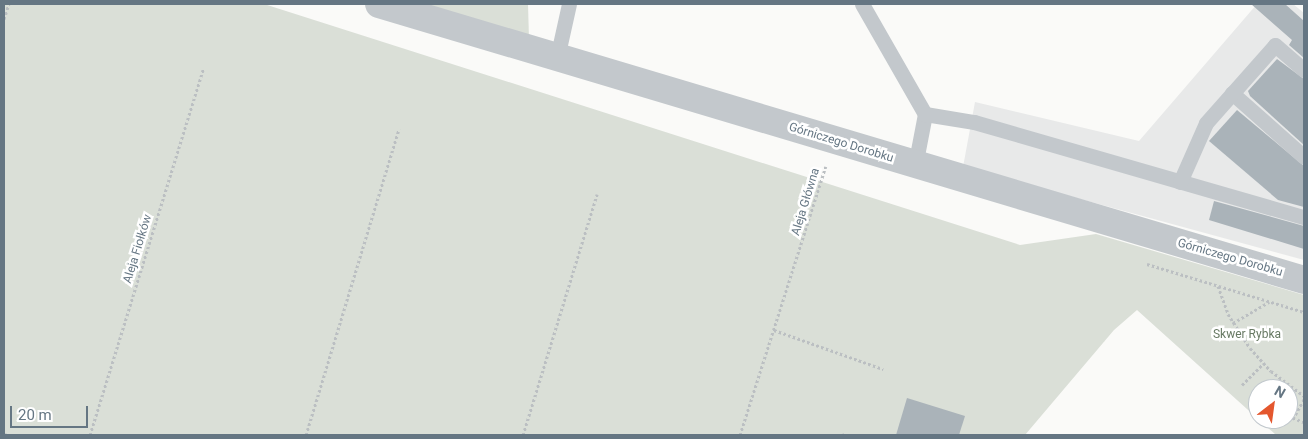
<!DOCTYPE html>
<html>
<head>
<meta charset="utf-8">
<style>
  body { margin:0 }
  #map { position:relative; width:1308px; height:439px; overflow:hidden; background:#fafaf8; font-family:Roboto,sans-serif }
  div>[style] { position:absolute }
  .built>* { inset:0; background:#e8e9e9 }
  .green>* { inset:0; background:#dadfd7 }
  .building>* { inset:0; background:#aab3b9 }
  .path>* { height:3px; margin-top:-1.5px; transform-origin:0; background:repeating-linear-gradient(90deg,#bbbfc2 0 2.5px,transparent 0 5px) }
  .lane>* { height:15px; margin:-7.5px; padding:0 7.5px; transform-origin:7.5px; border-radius:7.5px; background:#c3c8cc }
  .street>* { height:28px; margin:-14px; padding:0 14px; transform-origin:14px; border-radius:14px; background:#c3c8cc }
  span { translate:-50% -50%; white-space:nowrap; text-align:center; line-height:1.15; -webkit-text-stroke:5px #fff; paint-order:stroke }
  .street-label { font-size:12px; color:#657683 }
  .park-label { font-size:12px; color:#687a64 }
  .frame { position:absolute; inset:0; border:5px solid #657683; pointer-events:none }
  .north { position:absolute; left:1248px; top:379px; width:50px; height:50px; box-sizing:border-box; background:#fff; border:1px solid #c1c8cd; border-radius:50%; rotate:30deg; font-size:14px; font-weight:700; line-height:20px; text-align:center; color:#657683 }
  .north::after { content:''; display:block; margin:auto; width:18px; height:22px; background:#e4572e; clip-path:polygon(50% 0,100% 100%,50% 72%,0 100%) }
  .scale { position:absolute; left:10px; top:406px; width:78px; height:22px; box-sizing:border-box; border:2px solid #657683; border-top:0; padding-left:6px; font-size:15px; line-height:18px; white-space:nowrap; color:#657683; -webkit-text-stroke:4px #fff; paint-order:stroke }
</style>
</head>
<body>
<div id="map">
  <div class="built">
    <i style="clip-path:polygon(1257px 4px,1293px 4px,1304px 13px,1304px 260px,963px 167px,975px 102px,1139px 141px)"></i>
  </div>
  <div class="green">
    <i style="clip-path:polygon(evenodd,4px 4px,264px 4px,1020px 245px,1096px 234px,1304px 295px,1304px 435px,1276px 435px,1137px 310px,1114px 330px,1025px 435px,4px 435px,4px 4px,1258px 389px,1288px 389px,1288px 419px,1258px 419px,1258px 389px)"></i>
    <i style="clip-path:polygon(417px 4px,528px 4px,529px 39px)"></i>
  </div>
  <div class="building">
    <i style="clip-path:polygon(1251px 4px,1285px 4px,1304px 21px,1304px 58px,1289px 45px,1292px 40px)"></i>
    <i style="clip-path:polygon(1277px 59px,1304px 79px,1304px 145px,1250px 96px,1248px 91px)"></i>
    <i style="clip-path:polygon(1237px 110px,1304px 166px,1304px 207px,1278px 200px,1209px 141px)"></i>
    <i style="clip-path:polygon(1214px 201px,1304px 226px,1304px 249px,1209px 220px)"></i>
    <i style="clip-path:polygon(907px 398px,965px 416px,959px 435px,896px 435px)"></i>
  </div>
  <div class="path">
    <i style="left:4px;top:19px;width:16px;rotate:-72deg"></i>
    <i style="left:1147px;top:264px;width:164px;rotate:17deg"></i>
    <i style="left:1218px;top:286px;width:30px;rotate:70deg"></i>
    <i style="left:1228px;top:314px;width:40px;rotate:57.1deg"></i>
    <i style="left:1250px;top:348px;width:31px;rotate:48deg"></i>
    <i style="left:1271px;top:371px;width:41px;rotate:37.1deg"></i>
    <i style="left:1233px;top:323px;width:42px;rotate:-30.3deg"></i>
    <i style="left:774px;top:330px;width:116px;rotate:19.7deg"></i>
    <i style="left:1242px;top:385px;width:30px;rotate:-45deg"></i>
    <i style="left:1288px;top:416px;width:17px;rotate:21deg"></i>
    <i style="left:1293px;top:419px;width:23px;rotate:-61deg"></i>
    <i style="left:4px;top:434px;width:4px;rotate:14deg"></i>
    <i style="left:90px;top:435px;width:383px;rotate:-72.8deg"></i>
    <i style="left:306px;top:435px;width:320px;rotate:-73.1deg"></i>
    <i style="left:523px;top:435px;width:252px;rotate:-72.9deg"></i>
    <i style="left:740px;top:435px;width:282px;rotate:-72.3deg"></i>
    <i style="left:842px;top:435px;width:3px;rotate:-18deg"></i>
  </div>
  <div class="lane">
    <i style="left:862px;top:4px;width:127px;rotate:60.2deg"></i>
    <i style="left:925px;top:114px;width:53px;rotate:100.9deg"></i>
    <i style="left:557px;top:58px;width:55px;rotate:-77.5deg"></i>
    <i style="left:1232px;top:93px;width:96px;rotate:41.6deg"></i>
    <i style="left:925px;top:114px;width:50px;rotate:9.3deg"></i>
    <i style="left:974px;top:122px;width:343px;rotate:16.1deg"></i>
    <i style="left:1180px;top:182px;width:64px;rotate:-66.2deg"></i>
    <i style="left:1206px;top:123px;width:104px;rotate:-48.5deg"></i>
    <i style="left:1275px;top:45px;width:38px;rotate:41deg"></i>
  </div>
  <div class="street">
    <i style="left:379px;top:4px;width:965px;rotate:16.61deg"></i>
  </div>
  <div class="street-label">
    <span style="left:841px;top:143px;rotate:17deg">Górniczego Dorobku</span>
    <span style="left:806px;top:202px;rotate:-73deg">Aleja Główna</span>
    <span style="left:138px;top:249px;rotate:-73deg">Aleja Fiołków</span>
    <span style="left:1230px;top:258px;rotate:16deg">Górniczego Dorobku</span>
  </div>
  <div class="park-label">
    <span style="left:1247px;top:335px">Skwer Rybka</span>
  </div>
  <div class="frame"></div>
  <div class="north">N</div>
  <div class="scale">20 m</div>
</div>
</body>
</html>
